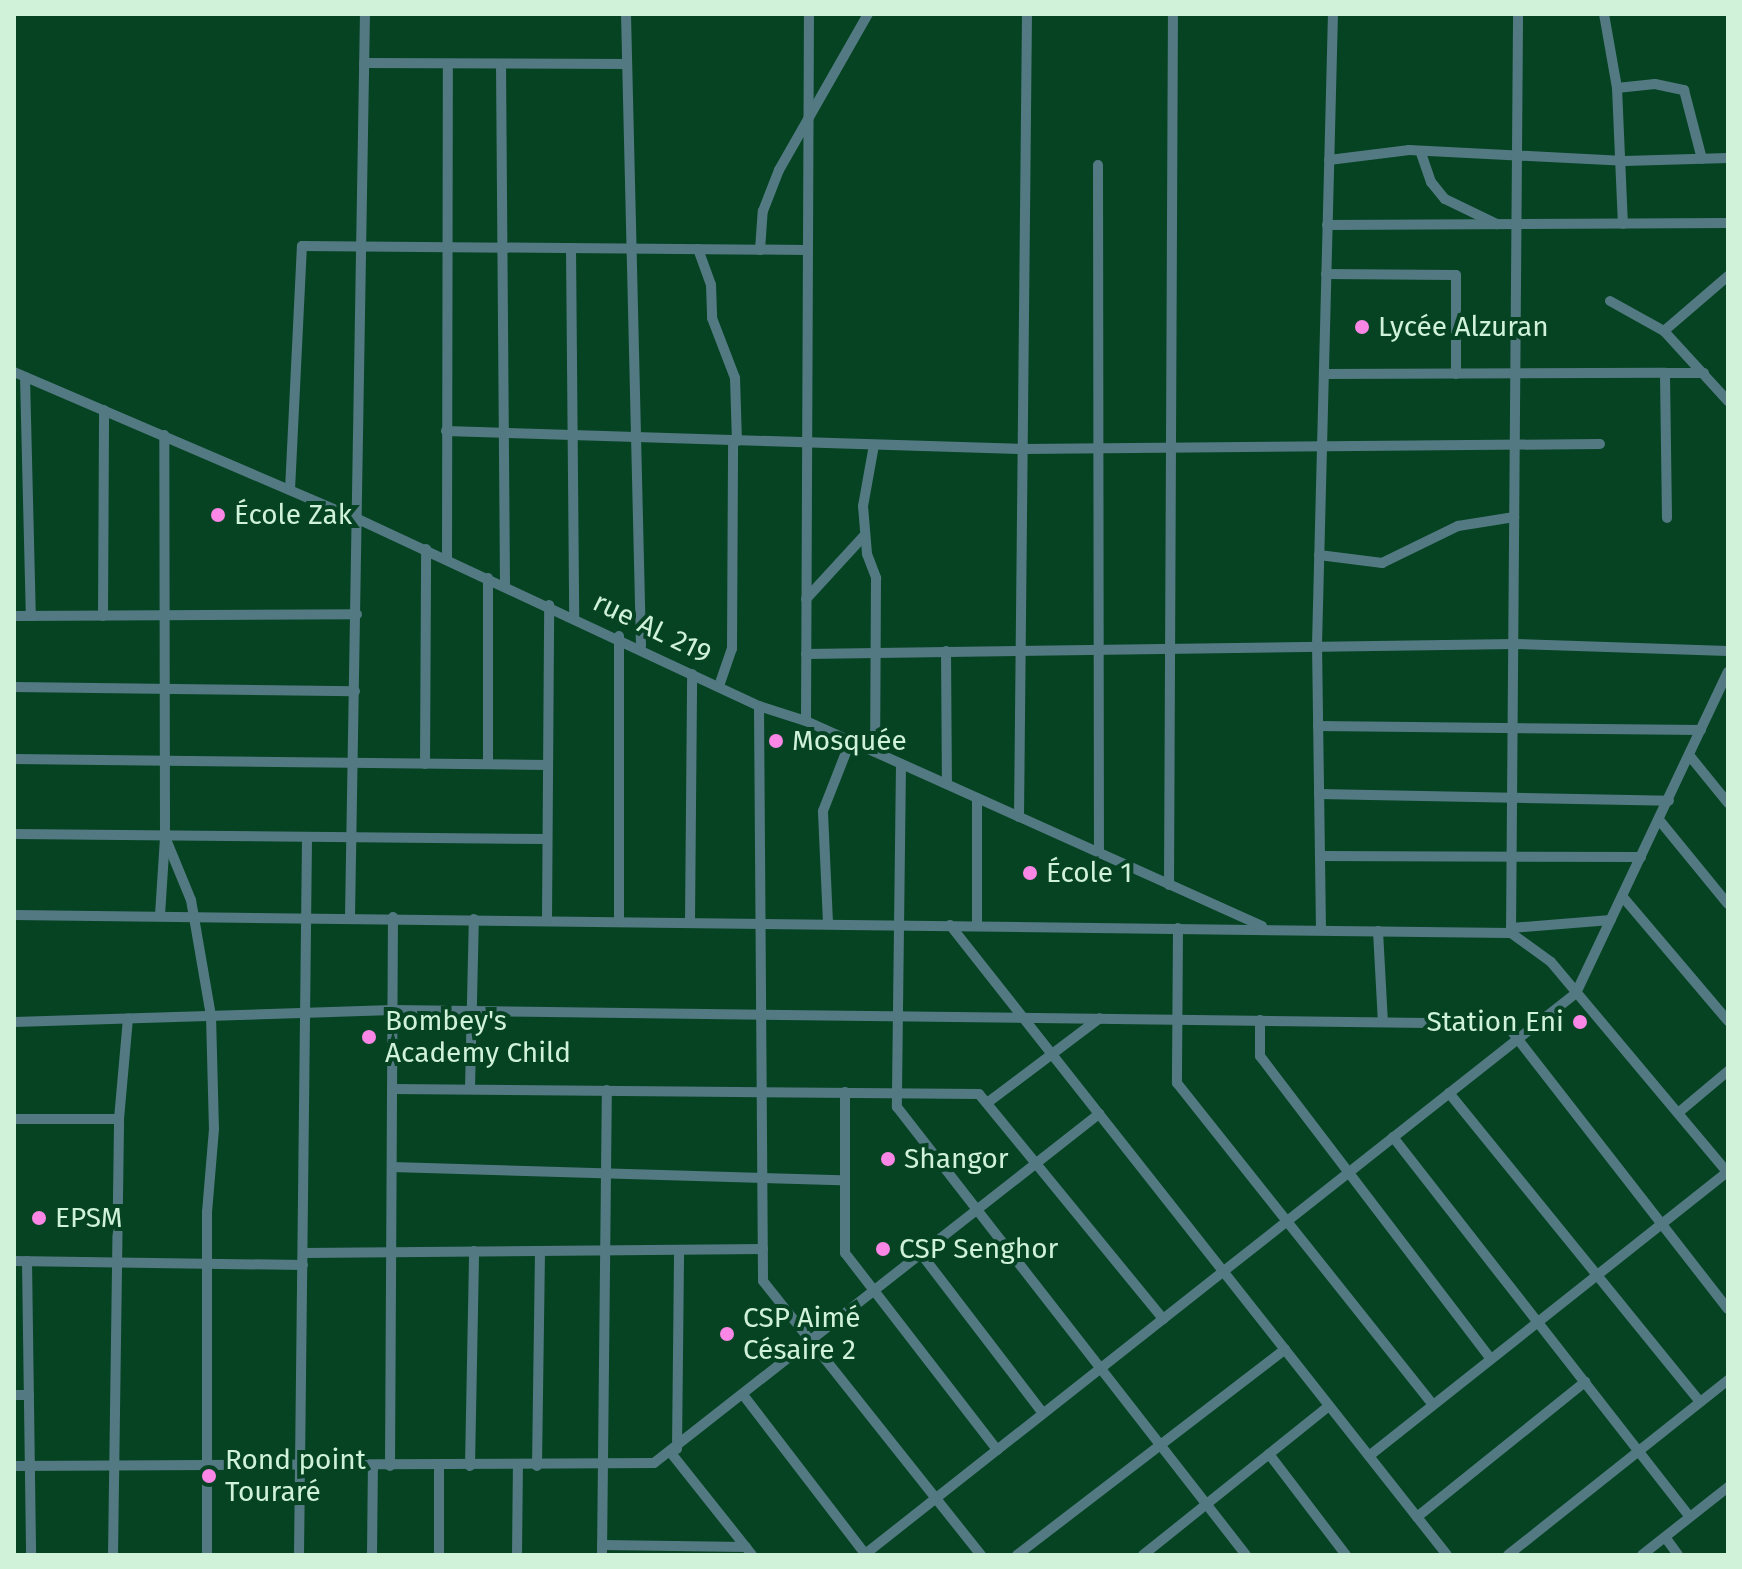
<!DOCTYPE html>
<html>
<head>
<meta charset="utf-8">
<style>
  body { margin:0 }
  #map { position:relative; width:1742px; height:1569px; overflow:hidden; background:#064323; font-family:"Fira Sans",sans-serif }
  div>[style] { position:absolute }
  .minor>* { height:10px; margin:-5px; padding:0 5px; transform-origin:5px; border-radius:5px; background:#537a83 }
  .dots>* { width:22px; height:22px; translate:-50% -50%; box-sizing:border-box; border:4px solid #064323; border-radius:50% }
  span { translate:-50% -50%; white-space:nowrap; text-align:center; line-height:1.15; -webkit-text-stroke:8px #064323; paint-order:stroke }
  .poi-label { font-size:28px; color:#cff2d9 }
  .left { translate:0 -50%; text-align:left }
  .right { translate:-100% -50%; text-align:right }
  .street-label { font-size:28px; color:#cff2d9 }
  .frame { position:absolute; inset:0; border:16px solid #cff2d9; pointer-events:none }
</style>
</head>
<body>
<div id="map">
  <div class="minor">
    <i style="left:626px;top:14px;width:632px;rotate:88.64deg"></i>
    <i style="left:1604px;top:14px;width:75px;rotate:80deg"></i>
    <i style="left:1617px;top:88px;width:136px;rotate:87.5deg"></i>
    <i style="left:364px;top:63px;width:263px;rotate:0.2deg"></i>
    <i style="left:501px;top:64px;width:521px;rotate:89.56deg"></i>
    <i style="left:1617px;top:88px;width:38px;rotate:-6deg"></i>
    <i style="left:1655px;top:84px;width:30px;rotate:12deg"></i>
    <i style="left:1684px;top:90px;width:71px;rotate:75.4deg"></i>
    <i style="left:1421px;top:153px;width:31px;rotate:71deg"></i>
    <i style="left:1431px;top:182px;width:22px;rotate:51deg"></i>
    <i style="left:1445px;top:199px;width:58px;rotate:25.7deg"></i>
    <i style="left:1329px;top:160px;width:81px;rotate:-7.1deg"></i>
    <i style="left:1409px;top:150px;width:215px;rotate:2.9deg"></i>
    <i style="left:1624px;top:161px;width:104px;rotate:-1.7deg"></i>
    <i style="left:1098px;top:165px;width:688px;rotate:89.92deg"></i>
    <i style="left:1327px;top:225px;width:401px;rotate:-0.3deg"></i>
    <i style="left:571px;top:248px;width:368px;rotate:89.5deg"></i>
    <i style="left:698px;top:249px;width:38px;rotate:70deg"></i>
    <i style="left:711px;top:285px;width:33px;rotate:88deg"></i>
    <i style="left:712px;top:318px;width:64px;rotate:69deg"></i>
    <i style="left:735px;top:378px;width:63px;rotate:88.2deg"></i>
    <i style="left:760px;top:250px;width:39px;rotate:-86deg"></i>
    <i style="left:763px;top:211px;width:44px;rotate:-68.7deg"></i>
    <i style="left:779px;top:170px;width:180px;rotate:-60.3deg"></i>
    <i style="left:1326px;top:274px;width:130px;rotate:0.4deg"></i>
    <i style="left:1456px;top:275px;width:99px;rotate:90deg"></i>
    <i style="left:1610px;top:301px;width:62px;rotate:29.1deg"></i>
    <i style="left:1664px;top:331px;width:95px;rotate:47.6deg"></i>
    <i style="left:1664px;top:331px;width:84px;rotate:-40.7deg"></i>
    <i style="left:14px;top:372px;width:376px;rotate:23.2deg"></i>
    <i style="left:360px;top:520px;width:440px;rotate:25deg"></i>
    <i style="left:759px;top:706px;width:49px;rotate:17.7deg"></i>
    <i style="left:806px;top:721px;width:500px;rotate:24.2deg"></i>
    <i style="left:1324px;top:374px;width:341px;rotate:-0.2deg"></i>
    <i style="left:25px;top:377px;width:239px;rotate:88.6deg"></i>
    <i style="left:446px;top:431px;width:577px;rotate:1.79deg"></i>
    <i style="left:1023px;top:449px;width:577px;rotate:-0.5deg"></i>
    <i style="left:874px;top:445px;width:62px;rotate:100.2deg"></i>
    <i style="left:863px;top:506px;width:48px;rotate:85.2deg"></i>
    <i style="left:867px;top:554px;width:26px;rotate:69deg"></i>
    <i style="left:876px;top:578px;width:174px;rotate:90.3deg"></i>
    <i style="left:290px;top:490px;width:244px;rotate:-87.2deg"></i>
    <i style="left:302px;top:246px;width:506px;rotate:0.45deg"></i>
    <i style="left:1667px;top:518px;width:145px;rotate:-90.8deg"></i>
    <i style="left:1665px;top:373px;width:39px"></i>
    <i style="left:1319px;top:555px;width:64px;rotate:7.2deg"></i>
    <i style="left:1382px;top:563px;width:85px;rotate:-26deg"></i>
    <i style="left:1458px;top:526px;width:57px;rotate:-9.1deg"></i>
    <i style="left:447px;top:559px;width:495px;rotate:-89.9deg"></i>
    <i style="left:806px;top:599px;width:86px;rotate:-47.4deg"></i>
    <i style="left:14px;top:616px;width:343px;rotate:-0.3deg"></i>
    <i style="left:103px;top:616px;width:206px;rotate:-89.7deg"></i>
    <i style="left:946px;top:651px;width:133px;rotate:89.6deg"></i>
    <i style="left:806px;top:654px;width:709px;rotate:-0.81deg"></i>
    <i style="left:1515px;top:644px;width:213px;rotate:1.9deg"></i>
    <i style="left:719px;top:686px;width:39px;rotate:-71deg"></i>
    <i style="left:732px;top:649px;width:209px;rotate:-89.7deg"></i>
    <i style="left:14px;top:687px;width:341px;rotate:0.7deg"></i>
    <i style="left:759px;top:706px;width:575px;rotate:89.6deg"></i>
    <i style="left:763px;top:1281px;width:350px;rotate:51.5deg"></i>
    <i style="left:806px;top:721px;width:707px;rotate:-89.76deg"></i>
    <i style="left:1318px;top:726px;width:383px;rotate:0.6deg"></i>
    <i style="left:1689px;top:755px;width:62px;rotate:50.9deg"></i>
    <i style="left:14px;top:759px;width:534px;rotate:0.64deg"></i>
    <i style="left:425px;top:764px;width:215px;rotate:-89.7deg"></i>
    <i style="left:488px;top:764px;width:186px;rotate:-90deg"></i>
    <i style="left:901px;top:764px;width:343px;rotate:90.7deg"></i>
    <i style="left:897px;top:1107px;width:568px;rotate:52.08deg"></i>
    <i style="left:1319px;top:794px;width:350px;rotate:1.1deg"></i>
    <i style="left:1019px;top:817px;width:803px;rotate:-89.43deg"></i>
    <i style="left:1660px;top:821px;width:107px;rotate:50.7deg"></i>
    <i style="left:14px;top:834px;width:532px;rotate:0.54deg"></i>
    <i style="left:165px;top:837px;width:68px;rotate:67.6deg"></i>
    <i style="left:191px;top:900px;width:118px;rotate:80.2deg"></i>
    <i style="left:211px;top:1016px;width:113px;rotate:88.5deg"></i>
    <i style="left:214px;top:1129px;width:83px;rotate:94.8deg"></i>
    <i style="left:207px;top:1212px;width:343px;rotate:90deg"></i>
    <i style="left:1320px;top:856px;width:321px;rotate:0.2deg"></i>
    <i style="left:1169px;top:885px;width:871px;rotate:-89.74deg"></i>
    <i style="left:1622px;top:896px;width:164px;rotate:49.7deg"></i>
    <i style="left:14px;top:915px;width:1497px;rotate:0.69deg"></i>
    <i style="left:1511px;top:933px;width:49px;rotate:35.9deg"></i>
    <i style="left:1551px;top:962px;width:275px;rotate:50deg"></i>
    <i style="left:160px;top:915px;width:78px;rotate:-86.3deg"></i>
    <i style="left:165px;top:837px;width:402px;rotate:-90.1deg"></i>
    <i style="left:350px;top:917px;width:903px;rotate:-89.05deg"></i>
    <i style="left:547px;top:920px;width:315px;rotate:-89.6deg"></i>
    <i style="left:619px;top:921px;width:285px;rotate:-90deg"></i>
    <i style="left:690px;top:921px;width:247px;rotate:-89.5deg"></i>
    <i style="left:828px;top:923px;width:112px;rotate:-92.6deg"></i>
    <i style="left:823px;top:811px;width:74px;rotate:-68.6deg"></i>
    <i style="left:950px;top:925px;width:802px;rotate:51.73deg"></i>
    <i style="left:977px;top:925px;width:127px;rotate:-90deg"></i>
    <i style="left:1178px;top:928px;width:155px;rotate:90.4deg"></i>
    <i style="left:1177px;top:1083px;width:411px;rotate:51.5deg"></i>
    <i style="left:1511px;top:928px;width:100px;rotate:-4.6deg"></i>
    <i style="left:1321px;top:930px;width:285px;rotate:-90.8deg"></i>
    <i style="left:1317px;top:645px;width:631px;rotate:-88.55deg"></i>
    <i style="left:1378px;top:931px;width:91px;rotate:86.9deg"></i>
    <i style="left:1511px;top:933px;width:919px;rotate:-89.56deg"></i>
    <i style="left:1260px;top:1020px;width:36px;rotate:90deg"></i>
    <i style="left:1260px;top:1056px;width:381px;rotate:52.7deg"></i>
    <i style="left:14px;top:1022px;width:379px;rotate:-1.8deg"></i>
    <i style="left:393px;top:1010px;width:1113px;rotate:0.72deg"></i>
    <i style="left:1506px;top:1024px;width:361px;rotate:52.1deg"></i>
    <i style="left:392px;top:1089px;width:587px;rotate:0.49deg"></i>
    <i style="left:979px;top:1094px;width:291px;rotate:50.7deg"></i>
    <i style="left:470px;top:1089px;width:170px;rotate:-88.7deg"></i>
    <i style="left:845px;top:1092px;width:161px;rotate:90deg"></i>
    <i style="left:845px;top:1253px;width:249px;rotate:52.3deg"></i>
    <i style="left:1449px;top:1093px;width:398px;rotate:50.9deg"></i>
    <i style="left:987px;top:1103px;width:141px;rotate:-37deg"></i>
    <i style="left:1678px;top:1113px;width:65px;rotate:-40deg"></i>
    <i style="left:14px;top:1119px;width:105px"></i>
    <i style="left:1393px;top:1137px;width:481px;rotate:52deg"></i>
    <i style="left:392px;top:1167px;width:449px;rotate:1.7deg"></i>
    <i style="left:303px;top:1253px;width:460px;rotate:-0.5deg"></i>
    <i style="left:922px;top:1255px;width:199px;rotate:52.6deg"></i>
    <i style="left:14px;top:1261px;width:289px;rotate:0.8deg"></i>
    <i style="left:27px;top:1261px;width:294px;rotate:89.2deg"></i>
    <i style="left:14px;top:1395px;width:15px"></i>
    <i style="left:744px;top:1396px;width:200px;rotate:52.5deg"></i>
    <i style="left:677px;top:1449px;width:199px;rotate:-89.4deg"></i>
    <i style="left:671px;top:1453px;width:130px;rotate:51.5deg"></i>
    <i style="left:1269px;top:1454px;width:127px;rotate:52.7deg"></i>
    <i style="left:1369px;top:1456px;width:457px;rotate:-38.4deg"></i>
    <i style="left:14px;top:1466px;width:640px;rotate:-0.27deg"></i>
    <i style="left:654px;top:1463px;width:566px;rotate:-38.11deg"></i>
    <i style="left:390px;top:1466px;width:549px;rotate:-89.69deg"></i>
    <i style="left:439px;top:1466px;width:89px;rotate:90deg"></i>
    <i style="left:470px;top:1466px;width:215px;rotate:-88.9deg"></i>
    <i style="left:537px;top:1466px;width:215px;rotate:-89.2deg"></i>
    <i style="left:1417px;top:1517px;width:216px;rotate:-38.8deg"></i>
    <i style="left:1665px;top:1537px;width:22px;rotate:54deg"></i>
    <i style="left:602px;top:1545px;width:144px;rotate:0.8deg"></i>
    <i style="left:113px;top:1555px;width:436px;rotate:-89.2deg"></i>
    <i style="left:119px;top:1119px;width:101px;rotate:-84.9deg"></i>
    <i style="left:299px;top:1555px;width:717px;rotate:-89.36deg"></i>
    <i style="left:372px;top:1555px;width:89px;rotate:-89.4deg"></i>
    <i style="left:517px;top:1555px;width:89px;rotate:-89.4deg"></i>
    <i style="left:602px;top:1555px;width:465px;rotate:-89.4deg"></i>
    <i style="left:864px;top:1555px;width:907px;rotate:-38.28deg"></i>
    <i style="left:1576px;top:993px;width:355px;rotate:-64.7deg"></i>
    <i style="left:1017px;top:1555px;width:338px;rotate:-37.5deg"></i>
    <i style="left:1143px;top:1555px;width:238px;rotate:-38.7deg"></i>
    <i style="left:1508px;top:1555px;width:281px;rotate:-38.5deg"></i>
    <i style="left:1642px;top:1555px;width:110px;rotate:-38.3deg"></i>
  </div>
  <div class="dots">
    <i style="left:1362px;top:327px;background:#fa87e6"></i>
    <i style="left:218px;top:515px;background:#fa87e6"></i>
    <i style="left:776px;top:741px;background:#fa87e6"></i>
    <i style="left:1030px;top:873px;background:#fa87e6"></i>
    <i style="left:1580px;top:1022px;background:#fa87e6"></i>
    <i style="left:369px;top:1037px;background:#fa87e6"></i>
    <i style="left:888px;top:1159px;background:#fa87e6"></i>
    <i style="left:39px;top:1218px;background:#fa87e6"></i>
    <i style="left:883px;top:1249px;background:#fa87e6"></i>
    <i style="left:727px;top:1334px;background:#fa87e6"></i>
    <i style="left:209px;top:1476px;background:#fa87e6"></i>
  </div>
  <div class="poi-label">
    <span class="left" style="left:1378px;top:327px">Lycée Alzuran</span>
    <span class="left" style="left:234px;top:515px">École Zak</span>
    <span class="left" style="left:792px;top:741px">Mosquée</span>
    <span class="left" style="left:1046px;top:873px">École 1</span>
    <span class="left" style="left:385px;top:1037px">Bombey's<br>Academy Child</span>
    <span class="right" style="left:1564px;top:1022px">Station Eni</span>
    <span class="left" style="left:904px;top:1159px">Shangor</span>
    <span class="left" style="left:55px;top:1218px">EPSM</span>
    <span class="left" style="left:899px;top:1249px">CSP Senghor</span>
    <span class="left" style="left:743px;top:1334px">CSP Aimé<br>Césaire 2</span>
    <span class="left" style="left:225px;top:1476px">Rond point<br>Touraré</span>
  </div>
  <div class="street-label">
    <span style="left:652px;top:628px;rotate:26deg">rue AL 219</span>
  </div>
  <div class="frame"></div>
</div>
</body>
</html>
